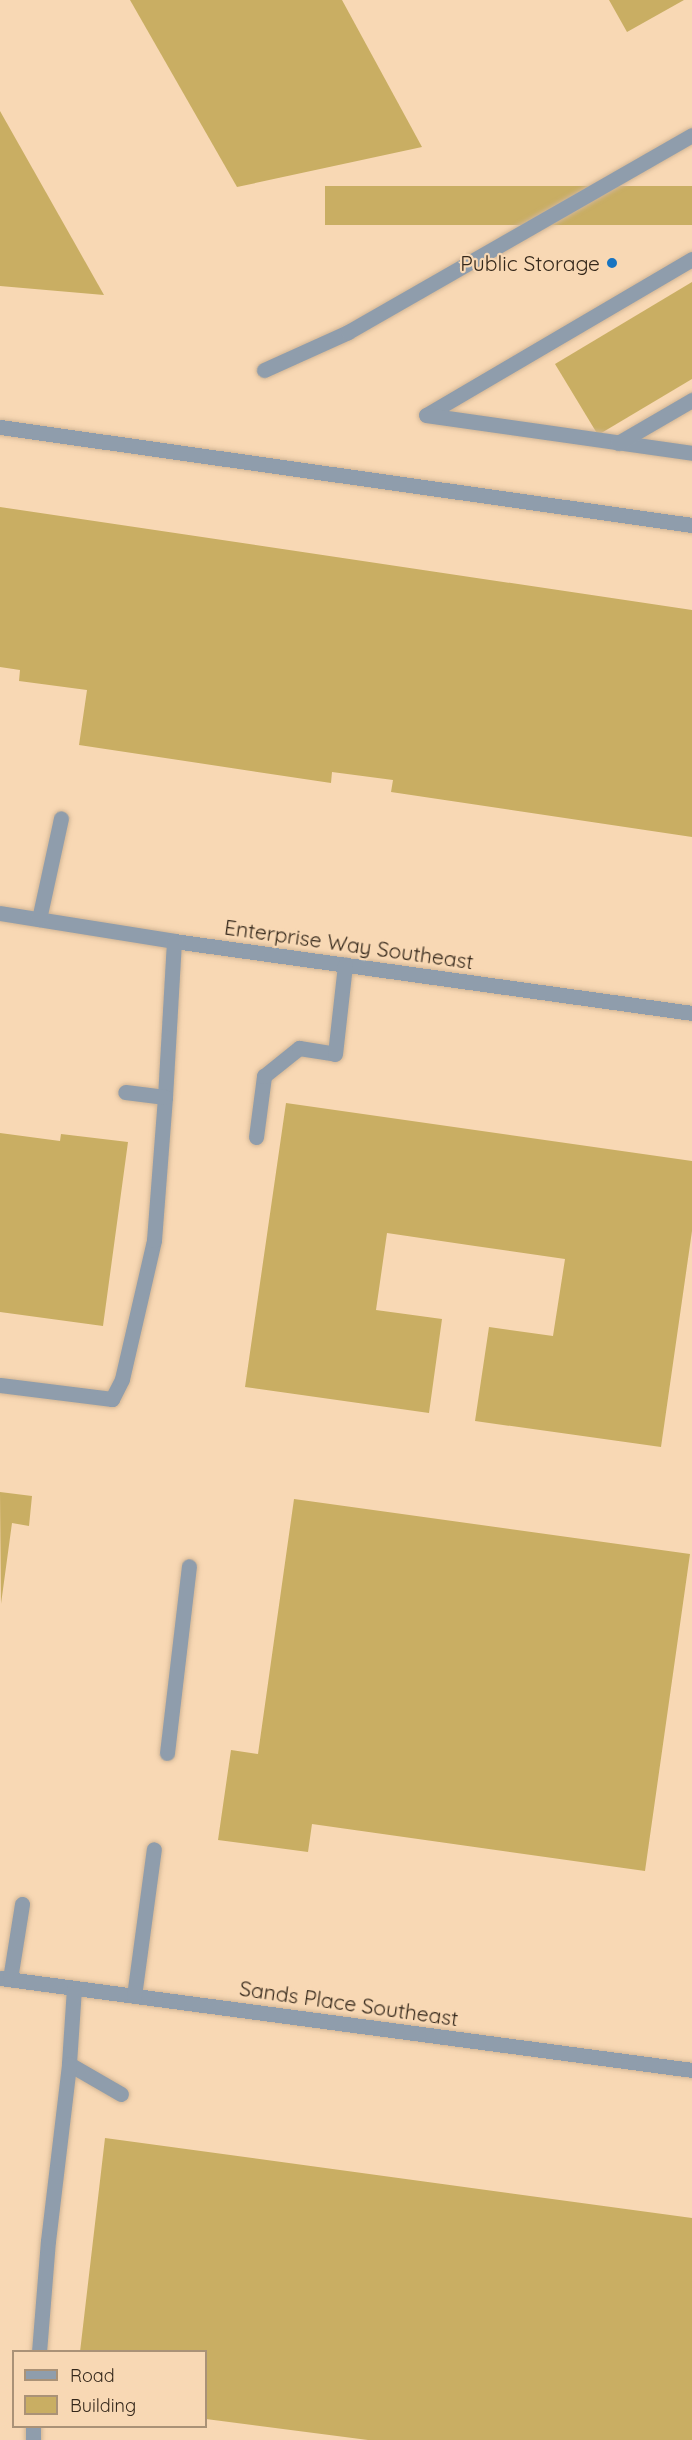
<!DOCTYPE html>
<html>
<head>
<meta charset="utf-8">
<style>
  body { margin:0 }
  #map { position:relative; width:692px; height:2440px; overflow:hidden; background:#f8d8b4; font-family:Quicksand,sans-serif }
  div>[style] { position:absolute }
  .building>* { inset:0; background:#c9ae63; transform-origin:0 0 }
  .roads { filter:drop-shadow(0 0 2px #d1b595) drop-shadow(0 0 2px #d1b595) }
  .minor>* { height:15px; margin:-7.5px; padding:0 7.5px; transform-origin:7.5px; border-radius:7.5px; background:#8f9dac }
  .dots>* { width:16px; height:16px; translate:-50% -50%; box-sizing:border-box; border:3px solid #f8d8b4; border-radius:50% }
  span { translate:-50% -50%; white-space:nowrap; text-align:center; line-height:1.15; -webkit-text-stroke:4.5px #f8d8b4; paint-order:stroke }
  .poi-label { font-size:21px; color:#35281b }
  .right { translate:-100% -50%; text-align:right }
  .street-label { font-size:21px; color:#35281b }
  .legend { position:absolute; left:12px; top:2350px; width:195px; height:78px; box-sizing:border-box; background:#f8d8b4; border:2px solid #aa9277; margin:0; padding:8px 10px; list-style:none; font-size:18px; color:#35281b }
  .legend li { display:flex; align-items:center; gap:12px; height:30px }
  .legend b { width:30px; border:2px solid #aa9277 }
</style>
</head>
<body>
<div id="map">
  <div class="building">
    <i style="clip-path:polygon(130px 0,342px 0,422px 147px,237px 187px)"></i>
    <i style="clip-path:polygon(609px 0,684px 0,627px 32px)"></i>
    <i style="clip-path:polygon(0 111px,104px 295px,0 286px)"></i>
    <i style="left:692px;top:186px;width:39px;height:367px;rotate:90deg"></i>
    <i style="clip-path:polygon(692px 282px,692px 379px,598px 435px,555px 364px)"></i>
    <i style="clip-path:polygon(0 507px,692px 610px,692px 837px,391px 792px,393px 780px,332px 772px,331px 783px,79px 745px,87px 690px,19px 681px,20px 670px,0 667px)"></i>
    <i style="clip-path:polygon(286px 1103px,692px 1161px,692px 1231px,661px 1447px,475px 1421px,489px 1327px,553px 1336px,565px 1259px,475px 1246px,387px 1233px,376px 1310px,442px 1319px,429px 1413px,245px 1387px)"></i>
    <i style="clip-path:polygon(0 1133px,60px 1141px,61px 1134px,128px 1142px,103px 1326px,0 1312px)"></i>
    <i style="clip-path:polygon(0 1492px,32px 1496px,29px 1526px,12px 1523px,1px 1604px)"></i>
    <i style="clip-path:polygon(294px 1499px,690px 1554px,645px 1871px,312px 1824px,308px 1852px,218px 1840px,231px 1750px,258px 1754px)"></i>
    <i style="clip-path:polygon(105px 2138px,692px 2218px,692px 2440px,368px 2440px,206px 2419px,206px 2352px,80px 2352px)"></i>
  </div>
  <div class="roads">
    <div class="minor">
      <i style="left:692px;top:259px;width:308px;rotate:149.6deg"></i>
      <i style="left:426px;top:415px;width:269px;rotate:8.1deg"></i>
      <i style="left:264px;top:370px;width:92px;rotate:-24.3deg"></i>
      <i style="left:348px;top:332px;width:396px;rotate:-29.8deg"></i>
      <i style="left:0;top:427px;width:699px;rotate:8.06deg"></i>
      <i style="left:618px;top:443px;width:86px;rotate:-30.2deg"></i>
      <i style="left:0;top:913px;width:176px;rotate:9.1deg"></i>
      <i style="left:174px;top:941px;width:523px;rotate:7.91deg"></i>
      <i style="left:39px;top:919px;width:103px;rotate:-77.7deg"></i>
      <i style="left:165px;top:1097px;width:156px;rotate:-86.7deg"></i>
      <i style="left:256px;top:1137px;width:62px;rotate:-82.5deg"></i>
      <i style="left:264px;top:1076px;width:45px;rotate:-38.7deg"></i>
      <i style="left:299px;top:1048px;width:36px;rotate:9deg"></i>
      <i style="left:335px;top:1054px;width:90px;rotate:-83.6deg"></i>
      <i style="left:0;top:1385px;width:113px;rotate:7.1deg"></i>
      <i style="left:112px;top:1399px;width:22px;rotate:-63deg"></i>
      <i style="left:122px;top:1379px;width:143px;rotate:-77deg"></i>
      <i style="left:154px;top:1240px;width:143px;rotate:-85.6deg"></i>
      <i style="left:165px;top:1097px;width:40px;rotate:-172.9deg"></i>
      <i style="left:167px;top:1753px;width:188px;rotate:-83.3deg"></i>
      <i style="left:0;top:1978px;width:698px;rotate:7.57deg"></i>
      <i style="left:10px;top:1979px;width:76px;rotate:-80.9deg"></i>
      <i style="left:74px;top:1988px;width:76px;rotate:93.8deg"></i>
      <i style="left:69px;top:2064px;width:60px;rotate:30deg"></i>
      <i style="left:134px;top:1996px;width:148px;rotate:-82.3deg"></i>
      <i style="left:39px;top:2352px;width:111px;rotate:-85.4deg"></i>
      <i style="left:48px;top:2241px;width:178px;rotate:-83.2deg"></i>
      <i style="left:33px;top:2440px;width:14px;rotate:-90deg"></i>
    </div>
  </div>
  <div class="dots">
    <i style="left:612px;top:263px;background:#1874c1"></i>
  </div>
  <div class="poi-label">
    <span class="right" style="left:600px;top:263px">Public Storage</span>
  </div>
  <div class="street-label">
    <span style="left:349px;top:944px;rotate:8deg">Enterprise Way Southeast</span>
    <span style="left:349px;top:2003px;rotate:8deg">Sands Place Southeast</span>
  </div>
  <ul class="legend">
  <li><b style="height:8px;background:#8f9dac"></b>Road</li>
  <li><b style="height:16px;background:#c9ae63"></b>Building</li>
  </ul>
</div>
</body>
</html>
